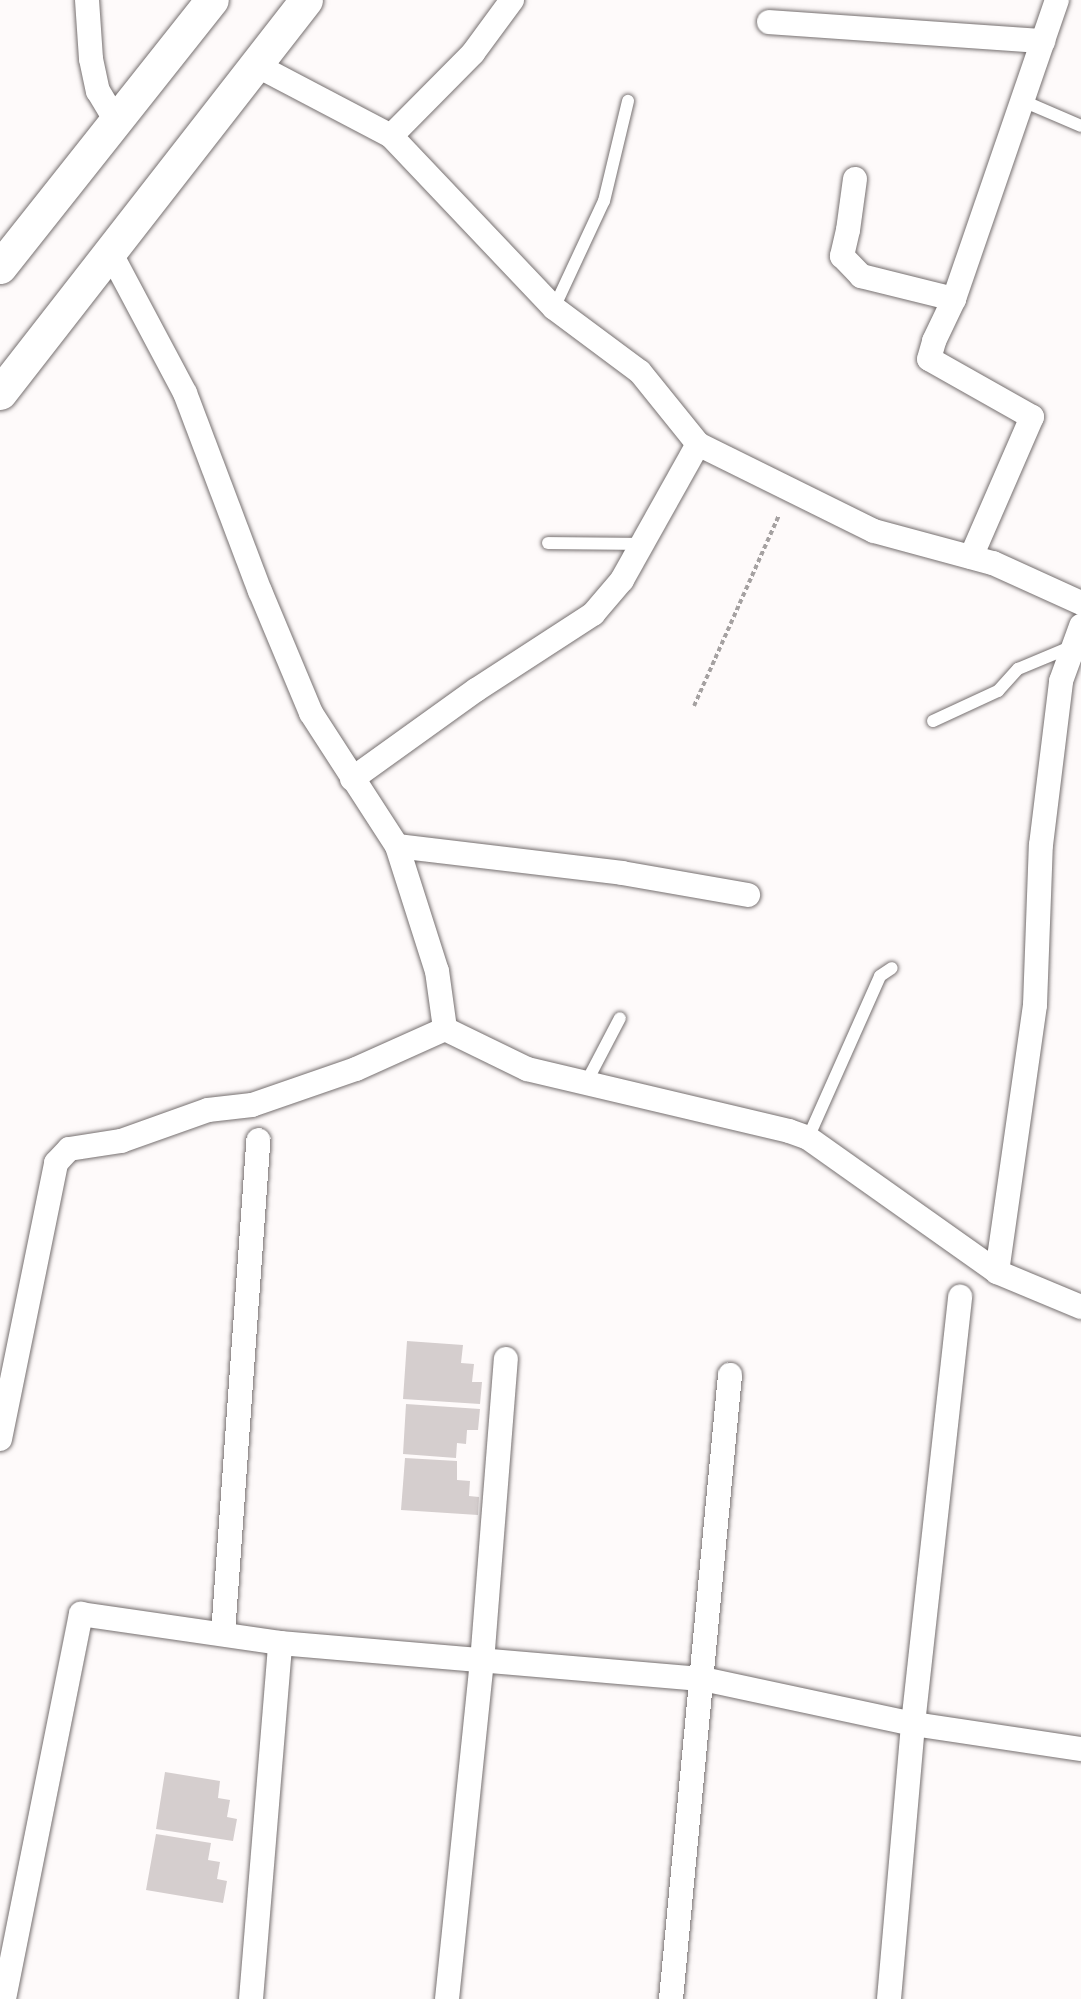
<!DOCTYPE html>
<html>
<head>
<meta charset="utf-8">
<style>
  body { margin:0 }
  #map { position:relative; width:1081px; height:1999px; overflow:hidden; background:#fefafa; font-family:Montserrat,sans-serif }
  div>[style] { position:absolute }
  .building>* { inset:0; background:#d5cece }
  .path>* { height:4px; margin-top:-2px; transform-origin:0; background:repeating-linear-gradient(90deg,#a5a1a1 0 4.5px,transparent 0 7.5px) }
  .roads { filter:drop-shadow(0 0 2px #767070) drop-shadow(0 0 2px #767070) }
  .lane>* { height:12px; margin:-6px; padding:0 6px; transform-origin:6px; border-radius:6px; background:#fff }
  .street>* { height:24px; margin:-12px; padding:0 12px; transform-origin:12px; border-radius:12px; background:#fff }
  .primary>* { height:33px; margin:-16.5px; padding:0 16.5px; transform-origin:16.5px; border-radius:16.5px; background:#fff }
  span { translate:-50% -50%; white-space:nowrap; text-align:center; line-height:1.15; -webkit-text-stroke:4.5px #fff; paint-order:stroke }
</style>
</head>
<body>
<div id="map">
  <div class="building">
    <i style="clip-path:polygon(407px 1341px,463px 1345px,461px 1363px,474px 1364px,472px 1382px,482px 1382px,480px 1404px,403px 1399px)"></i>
    <i style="clip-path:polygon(406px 1404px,480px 1409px,478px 1430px,467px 1430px,466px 1444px,457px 1443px,456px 1458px,403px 1454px)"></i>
    <i style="clip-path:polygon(405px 1458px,457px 1461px,457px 1480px,470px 1481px,469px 1496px,479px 1497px,478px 1515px,401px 1510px)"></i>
    <i style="clip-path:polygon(165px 1772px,220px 1781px,218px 1798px,230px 1800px,227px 1817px,237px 1819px,233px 1841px,156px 1829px)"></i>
    <i style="clip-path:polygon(156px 1834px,211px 1843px,208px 1860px,220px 1862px,217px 1879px,227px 1881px,223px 1903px,146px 1890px)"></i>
  </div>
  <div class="path">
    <i style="left:694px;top:706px;width:209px;rotate:-66deg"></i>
  </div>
  <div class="roads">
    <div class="lane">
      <i style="left:1023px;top:101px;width:63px;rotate:23.3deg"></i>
      <i style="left:554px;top:308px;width:118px;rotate:-65deg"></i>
      <i style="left:604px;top:201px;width:103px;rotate:-76.5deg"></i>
      <i style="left:548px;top:543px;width:94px;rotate:0.6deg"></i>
      <i style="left:933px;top:721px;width:72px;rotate:-24.8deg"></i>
      <i style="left:998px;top:691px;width:30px;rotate:-48deg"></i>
      <i style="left:1018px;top:669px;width:60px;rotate:-22.7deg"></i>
      <i style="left:586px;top:1083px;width:73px;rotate:-62.4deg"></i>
      <i style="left:808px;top:1138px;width:177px;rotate:-66deg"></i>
      <i style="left:880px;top:976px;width:14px;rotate:-34deg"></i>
    </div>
    <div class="street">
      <i style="left:87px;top:0;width:59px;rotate:86.1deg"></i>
      <i style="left:91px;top:59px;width:33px;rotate:78deg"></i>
      <i style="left:98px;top:91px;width:35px;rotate:59deg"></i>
      <i style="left:769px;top:22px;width:275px;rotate:4deg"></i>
      <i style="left:254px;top:64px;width:155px;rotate:27.7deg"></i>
      <i style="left:391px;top:136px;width:237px;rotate:46.5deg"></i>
      <i style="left:554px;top:308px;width:107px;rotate:36.7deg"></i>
      <i style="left:640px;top:372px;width:92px;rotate:51.1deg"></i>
      <i style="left:698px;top:444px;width:196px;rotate:26.3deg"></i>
      <i style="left:874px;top:531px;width:123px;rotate:15.1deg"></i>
      <i style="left:993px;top:563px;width:97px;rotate:24.4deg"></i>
      <i style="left:391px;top:136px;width:117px;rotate:-45.3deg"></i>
      <i style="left:473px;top:53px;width:66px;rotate:-53.7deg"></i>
      <i style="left:855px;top:179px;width:51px;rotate:97.8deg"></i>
      <i style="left:848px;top:230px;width:27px;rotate:103deg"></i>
      <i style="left:842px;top:256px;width:28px;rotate:46deg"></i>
      <i style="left:861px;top:276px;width:96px;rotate:13.9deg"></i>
      <i style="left:110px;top:252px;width:160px;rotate:62deg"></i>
      <i style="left:185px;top:393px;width:212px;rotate:69.3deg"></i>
      <i style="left:260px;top:591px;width:132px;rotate:67.3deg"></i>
      <i style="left:311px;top:713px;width:158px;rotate:57.1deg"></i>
      <i style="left:397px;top:846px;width:131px;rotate:72.3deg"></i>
      <i style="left:437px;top:971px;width:59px;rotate:82.1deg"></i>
      <i style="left:445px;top:1029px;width:91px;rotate:26deg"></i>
      <i style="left:527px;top:1069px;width:269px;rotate:13.3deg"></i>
      <i style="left:789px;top:1131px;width:20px;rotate:20deg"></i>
      <i style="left:808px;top:1138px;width:232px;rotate:35.3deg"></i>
      <i style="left:997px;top:1272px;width:91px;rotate:22.6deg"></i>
      <i style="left:971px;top:557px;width:153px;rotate:-66.5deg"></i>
      <i style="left:1032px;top:417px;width:118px;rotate:-150.6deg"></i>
      <i style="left:929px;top:359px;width:19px;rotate:-74deg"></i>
      <i style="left:934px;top:341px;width:47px;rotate:-64.5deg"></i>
      <i style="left:954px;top:299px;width:316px;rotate:-71deg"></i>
      <i style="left:352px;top:779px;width:153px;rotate:-35.7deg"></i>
      <i style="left:476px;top:690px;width:140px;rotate:-33deg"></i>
      <i style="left:593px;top:614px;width:45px;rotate:-49.5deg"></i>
      <i style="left:622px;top:580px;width:156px;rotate:-60.8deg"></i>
      <i style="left:397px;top:846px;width:227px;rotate:6.8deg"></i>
      <i style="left:622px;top:873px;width:128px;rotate:9.9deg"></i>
      <i style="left:997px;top:1272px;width:270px;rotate:-81.9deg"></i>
      <i style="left:1035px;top:1005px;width:160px;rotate:-87.9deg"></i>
      <i style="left:1041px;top:845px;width:165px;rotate:-83deg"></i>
      <i style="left:1061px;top:681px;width:59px;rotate:-70deg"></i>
      <i style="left:0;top:1439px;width:282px;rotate:-78.5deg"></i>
      <i style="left:56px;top:1163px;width:19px;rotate:-47deg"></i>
      <i style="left:69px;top:1149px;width:53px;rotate:-8.7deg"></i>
      <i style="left:121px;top:1141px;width:92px;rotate:-19.6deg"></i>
      <i style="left:208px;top:1110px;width:44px;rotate:-6.5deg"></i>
      <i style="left:252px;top:1105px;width:110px;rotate:-19.1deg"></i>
      <i style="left:356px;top:1069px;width:98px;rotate:-24.2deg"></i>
      <i style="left:223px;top:1634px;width:495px;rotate:-85.9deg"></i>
      <i style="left:4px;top:1999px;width:393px;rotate:-78.7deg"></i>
      <i style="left:81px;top:1614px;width:201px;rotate:8.3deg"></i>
      <i style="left:280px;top:1643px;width:425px;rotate:4.9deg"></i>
      <i style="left:703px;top:1679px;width:215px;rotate:12.1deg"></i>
      <i style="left:913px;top:1724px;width:170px;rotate:8.5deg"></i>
      <i style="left:251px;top:1999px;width:357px;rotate:-85.3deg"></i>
      <i style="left:447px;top:1999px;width:339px;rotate:-84.1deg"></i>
      <i style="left:482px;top:1662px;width:304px;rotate:-85.5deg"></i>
      <i style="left:671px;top:1999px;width:627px;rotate:-84.6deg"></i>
      <i style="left:889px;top:1999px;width:276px;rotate:-85deg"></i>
      <i style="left:913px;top:1724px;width:430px;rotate:-83.7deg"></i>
    </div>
    <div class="primary">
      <i style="left:0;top:267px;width:341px;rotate:-51.6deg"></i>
      <i style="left:0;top:393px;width:498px;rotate:-52.1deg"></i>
    </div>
  </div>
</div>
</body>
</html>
